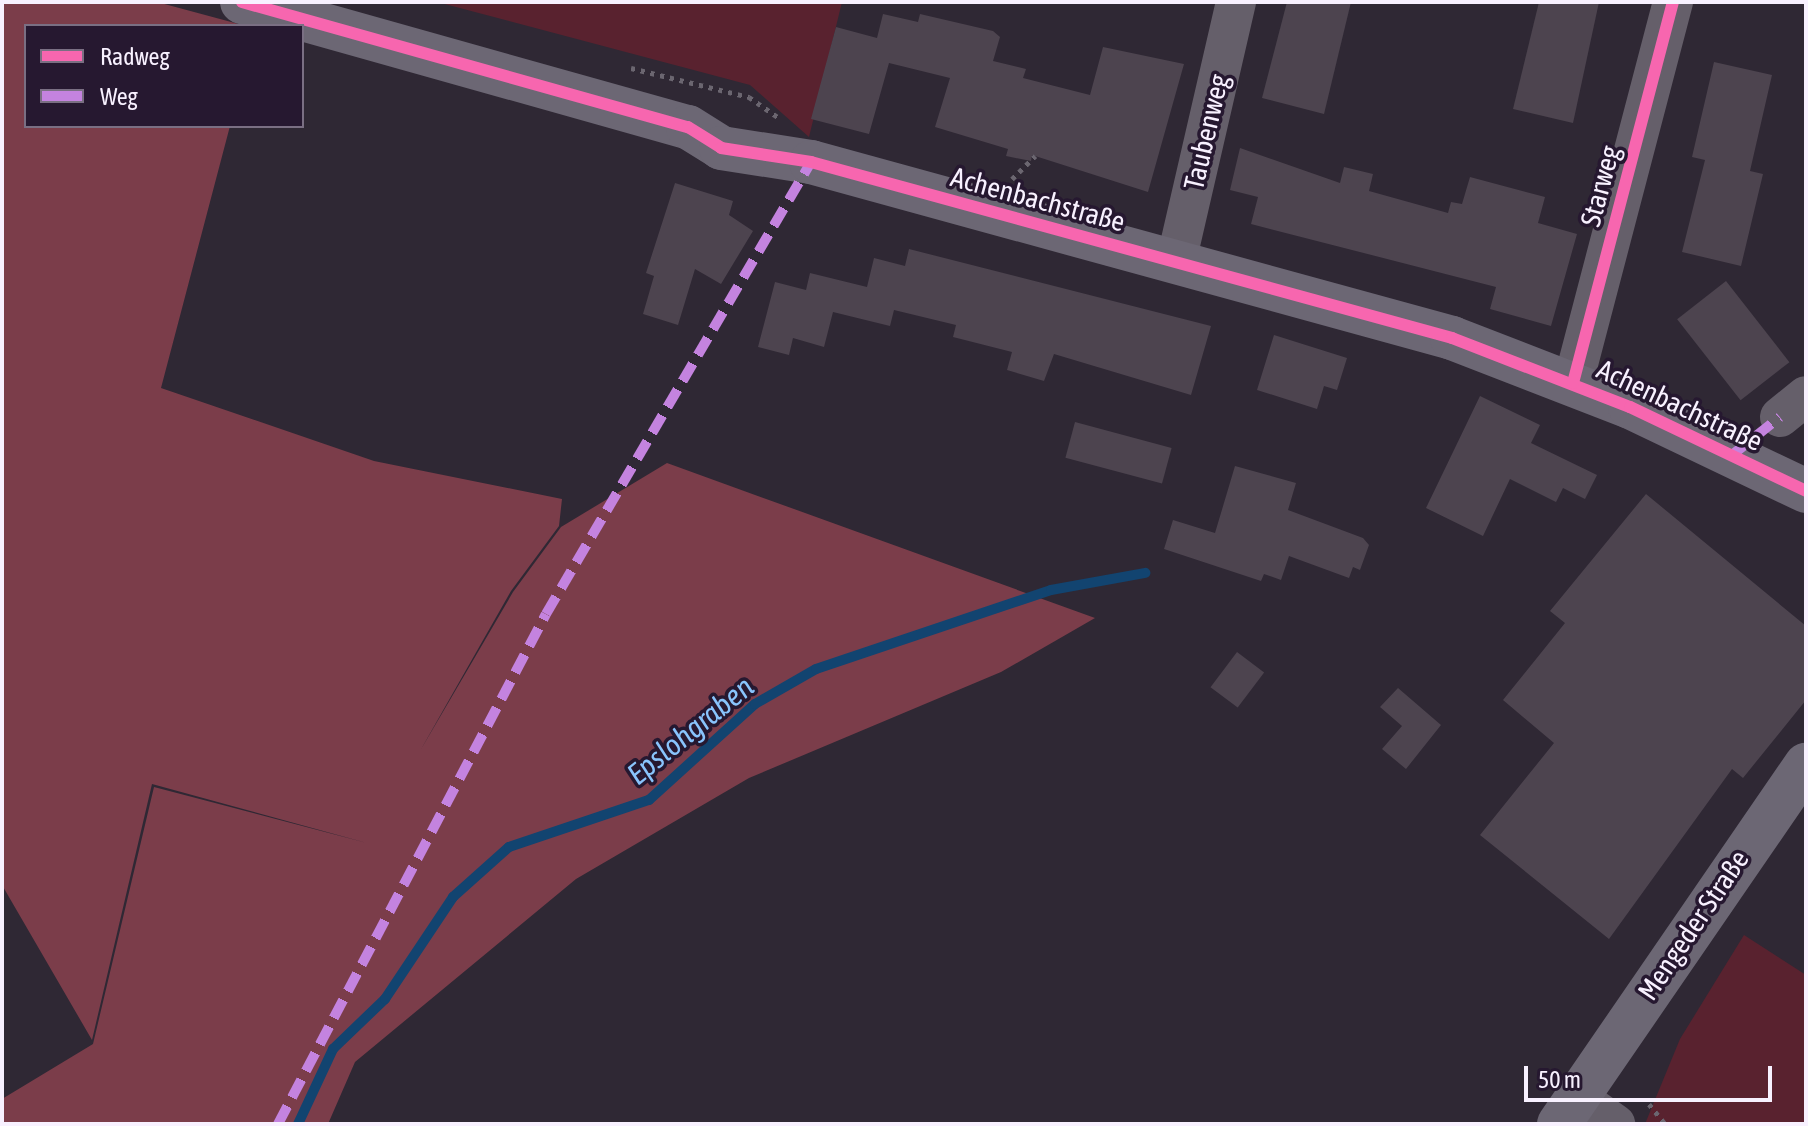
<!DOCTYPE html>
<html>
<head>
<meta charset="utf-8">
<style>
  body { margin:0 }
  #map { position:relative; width:1808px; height:1126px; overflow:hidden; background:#2f2834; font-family:"Asap Condensed",sans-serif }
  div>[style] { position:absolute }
  .green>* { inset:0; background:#59222f }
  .forest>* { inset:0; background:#7b3d4a }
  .stream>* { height:10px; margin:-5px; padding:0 5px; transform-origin:5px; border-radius:5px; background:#124470 }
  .building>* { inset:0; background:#4d444f; transform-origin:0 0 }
  .path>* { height:5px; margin-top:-2.5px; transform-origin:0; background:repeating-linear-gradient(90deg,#6b6670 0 4px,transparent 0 10px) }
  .street>* { height:40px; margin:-20px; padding:0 20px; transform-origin:20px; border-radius:20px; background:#655f6a }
  .secondary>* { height:44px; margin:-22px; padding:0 22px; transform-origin:22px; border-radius:22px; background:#6c6774 }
  .quiet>* { height:10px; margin-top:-5px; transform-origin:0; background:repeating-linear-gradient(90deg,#c483df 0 20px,transparent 0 30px) }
  .cycleway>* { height:12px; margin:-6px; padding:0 6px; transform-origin:6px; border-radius:6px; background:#f766af }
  span { translate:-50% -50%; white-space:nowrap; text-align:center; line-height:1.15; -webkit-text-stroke:7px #261830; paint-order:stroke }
  .street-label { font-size:28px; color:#f8f1ff }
  .water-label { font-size:30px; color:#89c4fd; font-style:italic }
  .frame { position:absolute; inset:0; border:4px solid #f8f1ff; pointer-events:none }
  .legend { position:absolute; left:24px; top:24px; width:280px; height:104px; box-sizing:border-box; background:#261830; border:2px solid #7a6f83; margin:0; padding:10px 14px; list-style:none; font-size:24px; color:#f8f1ff }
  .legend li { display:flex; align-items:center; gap:16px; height:40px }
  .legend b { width:40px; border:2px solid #7a6f83 }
  .scale { position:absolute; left:1524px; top:1066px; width:248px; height:36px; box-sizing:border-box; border:4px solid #f8f1ff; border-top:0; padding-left:10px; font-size:24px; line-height:28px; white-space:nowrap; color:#f8f1ff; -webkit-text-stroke:6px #261830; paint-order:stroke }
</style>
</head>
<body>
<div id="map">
  <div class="green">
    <i style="clip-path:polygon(437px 2px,842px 2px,809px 137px,750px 85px)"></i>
    <i style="clip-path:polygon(1744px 935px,1806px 975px,1806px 1124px,1645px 1124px,1680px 1039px)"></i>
  </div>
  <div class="forest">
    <i style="clip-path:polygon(2px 2px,157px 2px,246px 26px,26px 26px,26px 126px,230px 126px,161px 388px,374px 461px,562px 499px,559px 526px,511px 591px,420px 751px,513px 592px,561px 527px,667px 463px,1095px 618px,1001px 672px,749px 778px,576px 879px,355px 1062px,328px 1124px,2px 1124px,2px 1099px,93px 1044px,154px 787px,367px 843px,152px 784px,92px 1040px,2px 885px)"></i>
  </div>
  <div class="stream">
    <i style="left:298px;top:1124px;width:83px;rotate:-65deg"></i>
    <i style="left:333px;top:1049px;width:72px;rotate:-43.9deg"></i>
    <i style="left:385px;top:999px;width:123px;rotate:-56.3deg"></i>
    <i style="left:453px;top:897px;width:75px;rotate:-41.8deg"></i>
    <i style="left:509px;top:847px;width:148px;rotate:-18.6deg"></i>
    <i style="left:649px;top:800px;width:143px;rotate:-42.2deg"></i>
    <i style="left:755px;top:704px;width:70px;rotate:-29.8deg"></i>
    <i style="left:816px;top:669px;width:248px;rotate:-18.6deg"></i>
    <i style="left:1051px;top:590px;width:96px;rotate:-10.3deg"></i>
  </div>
  <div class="building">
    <i style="clip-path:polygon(1287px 2px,1351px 2px,1324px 114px,1262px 98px)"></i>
    <i style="clip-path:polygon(1539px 2px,1599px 2px,1573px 123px,1513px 109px)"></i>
    <i style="clip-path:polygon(883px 14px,918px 22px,920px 14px,993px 31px,1000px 37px,993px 61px,1026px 69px,1023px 78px,1090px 95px,1103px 47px,1184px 64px,1148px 192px,1032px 155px,1031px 161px,1006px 156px,1008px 149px,935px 127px,950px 78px,889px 63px,869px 134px,811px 119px,836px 27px,877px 38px)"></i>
    <i style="clip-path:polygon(1714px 62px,1772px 75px,1750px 171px,1763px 174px,1741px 266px,1682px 252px,1705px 160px,1692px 157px)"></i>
    <i style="clip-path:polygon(1240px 148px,1340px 183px,1344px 167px,1373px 174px,1369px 191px,1448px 213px,1451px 202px,1462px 204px,1470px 177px,1545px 197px,1538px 223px,1577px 234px,1551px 326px,1490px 309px,1496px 287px,1251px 224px,1258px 197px,1230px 190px)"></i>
    <i style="clip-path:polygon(675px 183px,733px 201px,729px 215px,753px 231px,721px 284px,695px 269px,678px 325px,643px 314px,654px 276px,646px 273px)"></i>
    <i style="clip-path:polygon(909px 249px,1211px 326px,1191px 395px,1054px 354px,1044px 381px,1007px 370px,1012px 352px,953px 337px,956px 325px,894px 310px,890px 326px,833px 312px,824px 347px,793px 338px,789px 355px,758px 347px,775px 282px,806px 290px,810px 273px,867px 287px,874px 258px,905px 266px)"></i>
    <i style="left:1726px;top:281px;width:103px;height:62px;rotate:52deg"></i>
    <i style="clip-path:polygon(1274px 335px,1347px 358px,1337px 390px,1324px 386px,1317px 409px,1257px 390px)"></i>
    <i style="clip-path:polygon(1480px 396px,1540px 425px,1531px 443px,1597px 475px,1585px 499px,1563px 488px,1556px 502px,1510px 479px,1483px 536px,1426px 508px)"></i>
    <i style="left:1075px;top:422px;width:100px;height:37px;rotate:15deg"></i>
    <i style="clip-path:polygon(1235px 466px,1296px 483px,1288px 510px,1363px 538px,1369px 545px,1360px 570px,1353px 567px,1349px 578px,1289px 556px,1281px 580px,1264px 574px,1261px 581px,1164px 549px,1173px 520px,1215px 533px)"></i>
    <i style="clip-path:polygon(1646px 494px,1806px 626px,1806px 700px,1743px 778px,1732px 769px,1609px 939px,1480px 835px,1554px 743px,1503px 700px,1565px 623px,1550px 611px)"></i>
    <i style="left:1237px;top:652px;width:34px;height:44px;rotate:37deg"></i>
    <i style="clip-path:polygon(1398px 688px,1441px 725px,1406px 769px,1382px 749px,1402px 726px,1380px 707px)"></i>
  </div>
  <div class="path">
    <i style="left:631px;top:68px;width:122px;rotate:13.8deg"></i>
    <i style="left:749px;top:97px;width:35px;rotate:35deg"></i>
    <i style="left:1012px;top:179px;width:33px;rotate:-45deg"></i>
    <i style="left:1649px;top:1104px;width:26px;rotate:51deg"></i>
  </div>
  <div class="street">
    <i style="left:1176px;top:262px;width:267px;rotate:-77deg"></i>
    <i style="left:1573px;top:383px;width:394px;rotate:-75.3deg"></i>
    <i style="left:1780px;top:417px;width:33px;rotate:-39deg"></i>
    <i style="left:1577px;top:1097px;width:47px;rotate:35.4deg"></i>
  </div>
  <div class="secondary">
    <i style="left:242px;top:2px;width:463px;rotate:15.7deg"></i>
    <i style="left:688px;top:127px;width:39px;rotate:32deg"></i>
    <i style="left:721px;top:148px;width:91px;rotate:8.8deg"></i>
    <i style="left:811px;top:162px;width:665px;rotate:15.35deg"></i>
    <i style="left:1452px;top:338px;width:191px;rotate:21.2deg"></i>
    <i style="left:1630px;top:407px;width:195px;rotate:25.5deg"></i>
    <i style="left:1559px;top:1124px;width:436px;rotate:-55.5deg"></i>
  </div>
  <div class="quiet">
    <i style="left:1732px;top:455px;width:61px;rotate:-38.4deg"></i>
    <i style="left:278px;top:1124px;width:576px;rotate:-62.28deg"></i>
    <i style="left:546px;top:614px;width:524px;rotate:-59.62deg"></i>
  </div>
  <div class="cycleway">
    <i style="left:242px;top:2px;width:463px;rotate:15.7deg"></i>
    <i style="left:688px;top:127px;width:39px;rotate:32deg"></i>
    <i style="left:721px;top:148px;width:91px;rotate:8.8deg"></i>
    <i style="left:811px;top:162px;width:665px;rotate:15.35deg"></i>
    <i style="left:1452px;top:338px;width:191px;rotate:21.2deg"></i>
    <i style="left:1630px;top:407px;width:195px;rotate:25.5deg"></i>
    <i style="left:1573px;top:383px;width:394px;rotate:-75.3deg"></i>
  </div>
  <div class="street-label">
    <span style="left:1206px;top:132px;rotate:-77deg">Taubenweg</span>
    <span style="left:1600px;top:186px;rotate:-75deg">Starweg</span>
    <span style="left:1038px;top:199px;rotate:15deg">Achenbachstraße</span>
    <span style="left:1680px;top:405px;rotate:25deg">Achenbachstraße</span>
    <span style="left:1693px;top:925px;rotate:-56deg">Mengeder Straße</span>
  </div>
  <div class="water-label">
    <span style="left:690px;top:730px;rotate:-39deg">Epslohgraben</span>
  </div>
  <div class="frame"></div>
  <ul class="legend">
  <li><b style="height:10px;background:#f766af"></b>Radweg</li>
  <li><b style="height:10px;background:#c483df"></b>Weg</li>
  </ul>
  <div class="scale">50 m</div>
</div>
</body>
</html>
